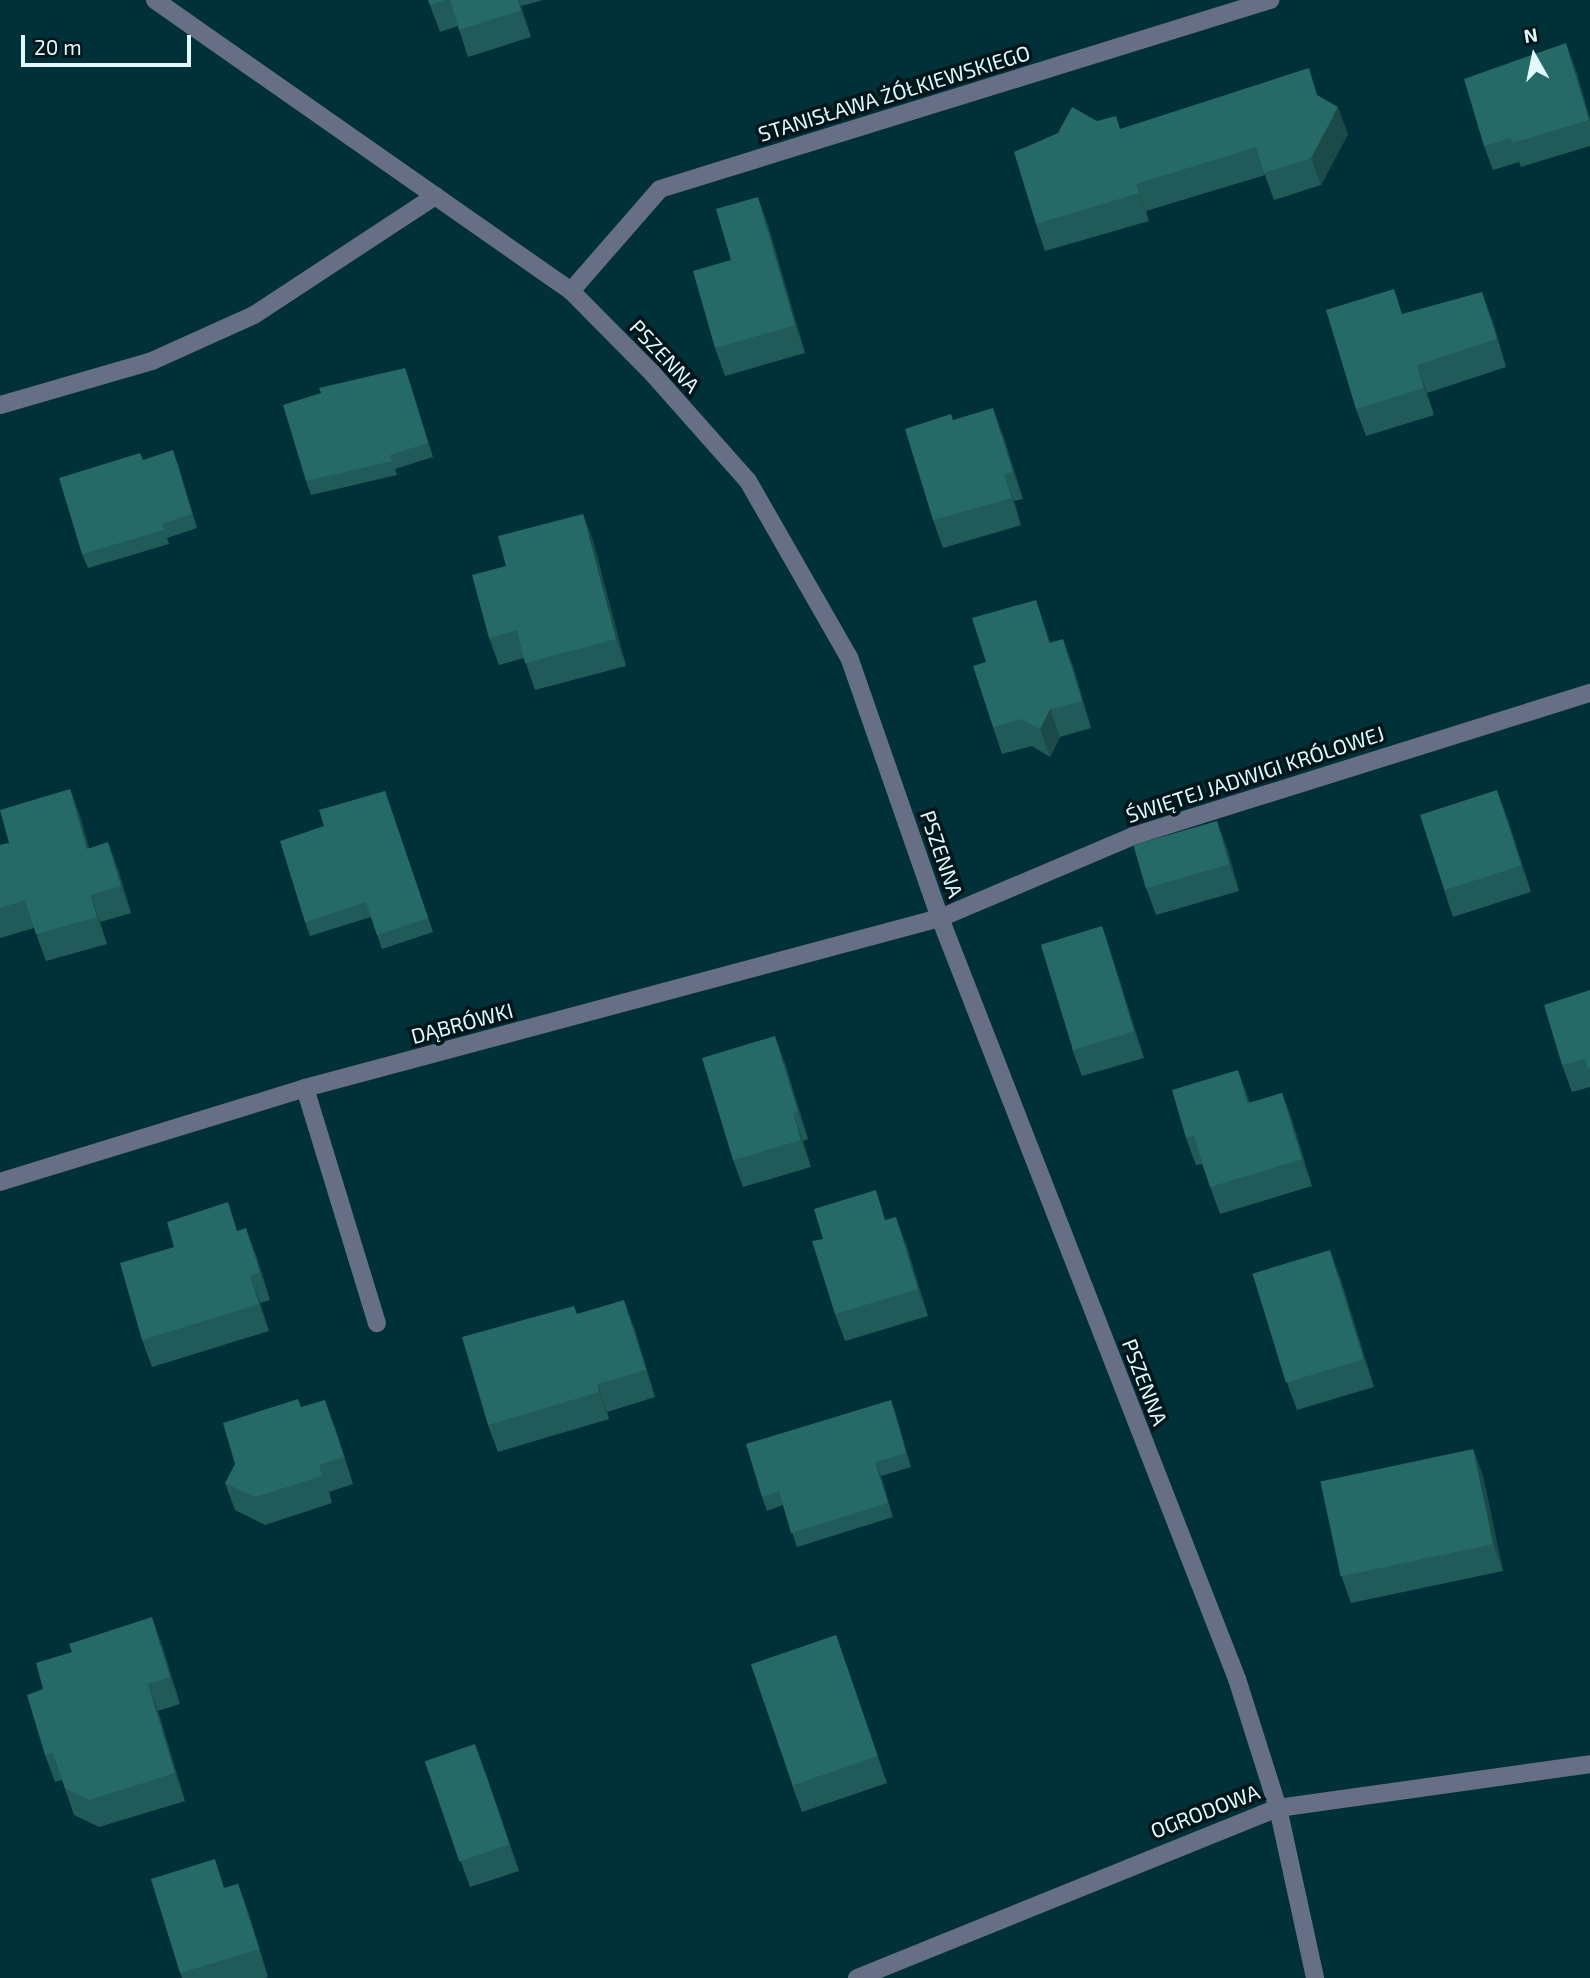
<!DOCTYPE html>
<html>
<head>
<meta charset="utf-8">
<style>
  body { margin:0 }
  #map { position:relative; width:1590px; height:1978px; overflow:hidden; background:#003038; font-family:"Exo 2",sans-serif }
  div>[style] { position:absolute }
  .minor>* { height:18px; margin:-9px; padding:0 9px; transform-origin:9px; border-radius:9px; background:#676f86 }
  .wall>* { inset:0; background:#215b59 }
  .shaded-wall>* { inset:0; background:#1b4a48 }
  .building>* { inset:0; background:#266a67; transform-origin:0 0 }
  span { translate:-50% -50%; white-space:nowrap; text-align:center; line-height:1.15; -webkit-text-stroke:7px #00161b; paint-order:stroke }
  .street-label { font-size:21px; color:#e1f8fd }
  .north { position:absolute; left:1499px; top:21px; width:70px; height:70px; -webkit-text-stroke:5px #00161b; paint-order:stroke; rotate:351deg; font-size:19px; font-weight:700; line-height:28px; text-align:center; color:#e1f8fd }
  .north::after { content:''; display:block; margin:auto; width:24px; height:32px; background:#e1f8fd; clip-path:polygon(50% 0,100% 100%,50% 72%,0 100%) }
  .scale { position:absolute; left:21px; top:35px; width:170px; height:32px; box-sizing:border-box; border:4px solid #e1f8fd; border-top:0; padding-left:9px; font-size:21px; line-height:24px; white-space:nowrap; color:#e1f8fd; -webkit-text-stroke:5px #00161b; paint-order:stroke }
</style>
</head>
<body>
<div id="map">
  <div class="minor">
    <i style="left:155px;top:0;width:508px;rotate:34.97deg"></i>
    <i style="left:571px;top:291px;width:117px;rotate:45.3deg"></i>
    <i style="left:653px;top:374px;width:143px;rotate:48.4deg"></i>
    <i style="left:748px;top:481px;width:203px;rotate:60.2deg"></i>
    <i style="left:849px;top:657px;width:276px;rotate:70.8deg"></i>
    <i style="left:940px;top:918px;width:817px;rotate:68.68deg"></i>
    <i style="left:1237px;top:1679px;width:135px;rotate:72.4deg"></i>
    <i style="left:1278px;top:1808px;width:174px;rotate:77.7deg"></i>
    <i style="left:571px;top:291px;width:135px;rotate:-48.9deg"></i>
    <i style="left:660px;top:189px;width:639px;rotate:-17.21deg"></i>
    <i style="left:0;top:405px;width:158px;rotate:-16.1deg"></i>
    <i style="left:152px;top:361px;width:112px;rotate:-24.3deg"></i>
    <i style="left:254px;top:315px;width:217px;rotate:-33.3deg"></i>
    <i style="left:305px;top:1088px;width:246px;rotate:73deg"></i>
    <i style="left:0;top:1182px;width:319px;rotate:-17.1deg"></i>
    <i style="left:305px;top:1088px;width:657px;rotate:-14.99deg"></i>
    <i style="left:940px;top:918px;width:210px;rotate:-23deg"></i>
    <i style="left:1133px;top:836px;width:479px;rotate:-17.4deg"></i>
    <i style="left:857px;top:1978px;width:454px;rotate:-22deg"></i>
    <i style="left:1278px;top:1808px;width:315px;rotate:-8deg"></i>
  </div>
  <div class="wall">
    <i style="clip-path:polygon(428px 0,543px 0,521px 6px,531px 37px,468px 57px,458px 26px,440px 32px)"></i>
    <i style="clip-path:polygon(1575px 67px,1590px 119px,1590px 146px,1521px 167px,1519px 162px,1493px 170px,1484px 146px)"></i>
    <i style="clip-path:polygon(1319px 97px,1348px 134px,1321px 185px,1274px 200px,1265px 175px,1146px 211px,1149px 221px,1045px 251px,1036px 224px,1058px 133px,1097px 121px,1121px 129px)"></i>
    <i style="clip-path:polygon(768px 225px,805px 353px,725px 376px,715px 348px,731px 260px)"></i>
    <i style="clip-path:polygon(1403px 314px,1492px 319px,1506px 367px,1427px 393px,1434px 415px,1366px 436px,1356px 409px)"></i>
    <i style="clip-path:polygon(405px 368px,433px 457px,395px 469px,397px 475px,311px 495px,306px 481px)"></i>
    <i style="clip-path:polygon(953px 420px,1003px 435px,1023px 499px,1014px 501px,1021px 525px,943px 548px,933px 520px)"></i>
    <i style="clip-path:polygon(143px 460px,178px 464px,197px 528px,167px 538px,169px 544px,88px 568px,82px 554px)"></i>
    <i style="clip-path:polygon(583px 514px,593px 541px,626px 666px,535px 690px,524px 658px,499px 665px,489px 638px,506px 566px)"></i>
    <i style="clip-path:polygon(1036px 600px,1050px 642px,1073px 666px,1091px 728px,1060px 737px,1050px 757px,1032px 746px,1002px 754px,993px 727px,986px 662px)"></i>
    <i style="clip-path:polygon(70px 789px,80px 816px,89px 848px,118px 869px,131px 913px,100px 922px,107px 944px,46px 961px,34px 928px,0 938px,0 845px,9px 843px)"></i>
    <i style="clip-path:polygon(385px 791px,433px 932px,382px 949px,371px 917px,310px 936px,305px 922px,324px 826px)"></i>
    <i style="clip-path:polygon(1507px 817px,1531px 892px,1453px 917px,1444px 890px)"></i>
    <i style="clip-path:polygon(1227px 848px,1239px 891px,1156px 915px,1146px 888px)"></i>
    <i style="clip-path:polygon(1102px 926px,1111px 953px,1144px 1058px,1082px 1076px,1072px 1049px)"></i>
    <i style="clip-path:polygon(1590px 990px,1590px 1087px,1572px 1092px,1562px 1065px)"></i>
    <i style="clip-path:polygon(785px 1063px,808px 1139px,803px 1141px,811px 1167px,743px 1187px,733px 1160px)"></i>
    <i style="clip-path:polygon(1282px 1093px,1292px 1120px,1312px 1186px,1220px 1214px,1202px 1164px,1196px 1165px,1186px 1138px,1250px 1103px)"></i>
    <i style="clip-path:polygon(886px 1220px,906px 1244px,928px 1316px,845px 1341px,835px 1314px)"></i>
    <i style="clip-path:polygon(238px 1231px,256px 1255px,270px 1300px,260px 1303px,269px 1331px,152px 1367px,142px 1340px)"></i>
    <i style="clip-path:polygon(1340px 1277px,1374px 1387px,1297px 1410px,1287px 1383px)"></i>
    <i style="clip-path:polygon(577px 1314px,634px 1327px,655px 1397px,607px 1412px,609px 1419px,498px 1452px,488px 1425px)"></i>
    <i style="clip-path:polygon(891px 1400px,911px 1467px,881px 1476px,893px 1517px,797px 1547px,783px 1505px,767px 1511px,762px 1497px)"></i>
    <i style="clip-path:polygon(301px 1407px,335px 1427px,353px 1484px,329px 1492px,332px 1503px,265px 1525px,235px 1510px,225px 1483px)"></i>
    <i style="clip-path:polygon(1473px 1449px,1483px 1476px,1503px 1571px,1351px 1603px,1341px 1575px)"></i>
    <i style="clip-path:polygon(836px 1635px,887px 1783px,802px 1812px,792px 1785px)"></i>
    <i style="clip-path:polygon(162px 1645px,180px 1704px,158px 1711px,185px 1801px,99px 1827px,74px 1815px,62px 1780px,55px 1782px,45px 1755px)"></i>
    <i style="clip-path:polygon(425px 1762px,485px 1771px,519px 1871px,470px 1887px)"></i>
    <i style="clip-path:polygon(151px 1879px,226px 1888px,238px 1884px,248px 1911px,268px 1977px,264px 1978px,182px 1978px)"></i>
  </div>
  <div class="shaded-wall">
    <i style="clip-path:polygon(518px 0,519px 0,531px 37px,521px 10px)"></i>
    <i style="clip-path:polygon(1566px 43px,1575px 67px,1590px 119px,1590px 123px)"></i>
    <i style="clip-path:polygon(1338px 107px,1348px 134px,1321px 185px,1311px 158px)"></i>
    <i style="clip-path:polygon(1136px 184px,1146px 211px,1149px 221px,1139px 193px)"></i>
    <i style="clip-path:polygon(758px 197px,768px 225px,805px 353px,795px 325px)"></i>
    <i style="clip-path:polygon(1482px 292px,1492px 319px,1506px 367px,1497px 339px)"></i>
    <i style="clip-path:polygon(1417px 365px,1427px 393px,1434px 415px,1424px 388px)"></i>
    <i style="clip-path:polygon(405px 368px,410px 382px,433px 457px,428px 443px)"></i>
    <i style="clip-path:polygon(993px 408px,1003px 435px,1023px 499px,1013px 472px)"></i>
    <i style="clip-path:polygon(173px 450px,178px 464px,197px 528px,192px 514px)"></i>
    <i style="clip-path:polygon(1004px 474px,1014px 501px,1021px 525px)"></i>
    <i style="clip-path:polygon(583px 514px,593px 541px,626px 666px,616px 639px)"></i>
    <i style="clip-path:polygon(1036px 600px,1045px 627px,1059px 670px,1049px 643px)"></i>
    <i style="clip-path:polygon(1063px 639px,1073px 666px,1091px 728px,1082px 701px)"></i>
    <i style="clip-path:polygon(1050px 709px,1060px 737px,1050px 757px,1040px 729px)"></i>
    <i style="clip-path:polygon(70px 789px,80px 816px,97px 876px,87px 849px)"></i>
    <i style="clip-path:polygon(1497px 790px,1507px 817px,1531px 892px,1521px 865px)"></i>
    <i style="clip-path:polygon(1217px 821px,1227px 848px,1239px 891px,1229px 864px)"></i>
    <i style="clip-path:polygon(108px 842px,118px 869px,131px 913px,121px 886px)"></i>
    <i style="clip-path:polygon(90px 895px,100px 922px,107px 944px,97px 917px)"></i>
    <i style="clip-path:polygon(1102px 926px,1111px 953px,1144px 1058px,1134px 1031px)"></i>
    <i style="clip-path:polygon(775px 1036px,785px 1063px,808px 1139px,798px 1112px)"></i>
    <i style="clip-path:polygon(1238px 1070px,1248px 1097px,1258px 1131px,1248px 1103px)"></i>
    <i style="clip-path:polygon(1282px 1093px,1292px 1120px,1312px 1186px,1302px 1159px)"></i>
    <i style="clip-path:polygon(793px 1113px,803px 1141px,811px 1167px,801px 1140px)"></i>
    <i style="clip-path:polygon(896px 1217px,906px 1244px,928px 1316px,918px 1289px)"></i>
    <i style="clip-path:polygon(246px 1228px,256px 1255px,270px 1300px,260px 1272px)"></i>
    <i style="clip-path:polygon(1330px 1250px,1340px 1277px,1374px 1387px,1364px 1359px)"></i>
    <i style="clip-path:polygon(250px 1276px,260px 1303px,269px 1331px,259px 1304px)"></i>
    <i style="clip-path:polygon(624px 1300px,634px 1327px,655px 1397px,646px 1370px)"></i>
    <i style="clip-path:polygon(597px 1384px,607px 1412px,609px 1419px,599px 1392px)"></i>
    <i style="clip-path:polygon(325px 1400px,335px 1427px,353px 1484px)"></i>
    <i style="clip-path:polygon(891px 1400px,896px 1414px,911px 1467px,906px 1453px)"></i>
    <i style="clip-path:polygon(1473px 1449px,1483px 1476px,1503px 1571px,1493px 1544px)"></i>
    <i style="clip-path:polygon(875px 1462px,881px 1476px,893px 1517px,888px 1503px)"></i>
    <i style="clip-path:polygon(152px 1617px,162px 1645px,180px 1704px,170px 1677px)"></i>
    <i style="clip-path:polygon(148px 1684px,158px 1711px,185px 1801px,175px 1773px)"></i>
    <i style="clip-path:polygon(475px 1744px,485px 1771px,519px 1871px,509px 1844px)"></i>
    <i style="clip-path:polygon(238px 1884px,248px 1911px,268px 1977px,259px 1949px)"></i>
  </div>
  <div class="building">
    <i style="clip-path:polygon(428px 0,445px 0,430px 5px)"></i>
    <i style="clip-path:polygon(450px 0,518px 0,521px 10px,459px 30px)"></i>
    <i style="clip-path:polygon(1566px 43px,1589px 120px,1512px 143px,1511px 138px,1484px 146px,1464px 79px)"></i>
    <i style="clip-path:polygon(1309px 68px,1317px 95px,1338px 107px,1311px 158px,1264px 173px,1256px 147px,1136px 184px,1139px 193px,1036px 224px,1014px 152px,1058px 133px,1072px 107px,1097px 121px,1116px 116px,1120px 129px)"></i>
    <i style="clip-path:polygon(758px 197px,795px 325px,715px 348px,693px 271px,731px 260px,716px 209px)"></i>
    <i style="clip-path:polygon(1394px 289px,1402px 314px,1482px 292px,1497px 339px,1417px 365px,1424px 388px,1356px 409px,1326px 310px)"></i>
    <i style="clip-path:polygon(405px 368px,428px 443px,390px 455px,392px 461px,306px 481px,283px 405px,321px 393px,319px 388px)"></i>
    <i style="clip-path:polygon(993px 408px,1013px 472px,1004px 474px,1012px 498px,933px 520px,905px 429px,951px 414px,953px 420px)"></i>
    <i style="clip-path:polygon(173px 450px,192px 514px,162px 524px,164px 530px,82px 554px,59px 478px,140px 453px,143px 460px)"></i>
    <i style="clip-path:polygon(583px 514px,616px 639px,525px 663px,517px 630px,489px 638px,472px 575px,506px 566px,498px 536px)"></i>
    <i style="clip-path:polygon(1036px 600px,1049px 643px,1063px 639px,1082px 701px,1050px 709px,1040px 729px,1022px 719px,993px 727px,973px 666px,986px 662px,972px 618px)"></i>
    <i style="clip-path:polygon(70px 789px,87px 849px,108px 842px,121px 886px,90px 895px,97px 917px,36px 934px,25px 900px,0 908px,0 845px,9px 843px,0 810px)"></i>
    <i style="left:1497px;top:790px;width:79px;height:81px;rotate:72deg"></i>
    <i style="clip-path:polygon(385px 791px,428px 918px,377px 935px,366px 902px,305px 922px,280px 841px,324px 826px,319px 810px)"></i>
    <i style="left:1217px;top:821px;width:45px;height:87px;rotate:74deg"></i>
    <i style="left:1102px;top:926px;width:110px;height:64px;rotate:73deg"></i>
    <i style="clip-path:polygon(1590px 990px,1590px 1068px,1588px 1069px,1585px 1059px,1562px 1065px,1544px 1005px)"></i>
    <i style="clip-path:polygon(775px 1036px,798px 1112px,793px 1113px,801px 1140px,733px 1160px,702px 1058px)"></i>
    <i style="clip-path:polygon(1238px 1070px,1248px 1103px,1282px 1093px,1302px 1159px,1210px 1187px,1194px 1136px,1186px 1138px,1172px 1090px)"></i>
    <i style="clip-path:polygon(876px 1190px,885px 1220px,896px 1217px,918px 1289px,835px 1314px,812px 1241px,823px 1239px,814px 1209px)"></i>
    <i style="clip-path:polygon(228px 1202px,237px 1231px,246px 1228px,260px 1272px,250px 1276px,259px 1304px,142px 1340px,120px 1263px,174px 1247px,167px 1222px)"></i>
    <i style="left:1330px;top:1250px;width:114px;height:81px;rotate:73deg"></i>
    <i style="clip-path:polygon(624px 1300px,646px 1370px,597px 1384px,599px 1392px,488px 1425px,462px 1337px,574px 1306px,577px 1314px)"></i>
    <i style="clip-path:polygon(298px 1399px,301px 1407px,325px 1400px,344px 1457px,319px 1465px,322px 1476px,255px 1497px,225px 1483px,235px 1464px,223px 1423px)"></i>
    <i style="clip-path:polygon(891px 1400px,906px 1453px,875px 1462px,888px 1503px,791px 1533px,779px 1491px,762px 1497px,746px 1444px)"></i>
    <i style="left:1473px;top:1449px;width:97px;height:156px;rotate:78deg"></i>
    <i style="clip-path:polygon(152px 1617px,170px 1677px,148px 1684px,175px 1773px,89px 1800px,65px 1788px,53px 1753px,45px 1755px,27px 1695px,43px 1689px,36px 1663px,72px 1652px,69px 1644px)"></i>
    <i style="left:836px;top:1635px;width:128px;height:90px;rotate:71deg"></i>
    <i style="left:475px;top:1744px;width:106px;height:53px;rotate:71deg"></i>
    <i style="clip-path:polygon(215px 1859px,224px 1888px,238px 1884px,259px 1949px,180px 1973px,151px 1879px)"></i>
  </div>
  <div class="street-label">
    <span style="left:894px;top:93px;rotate:-17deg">STANISŁAWA ŻÓŁKIEWSKIEGO</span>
    <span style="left:665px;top:356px;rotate:47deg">PSZENNA</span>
    <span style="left:1255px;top:774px;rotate:-18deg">ŚWIĘTEJ JADWIGI KRÓLOWEJ</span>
    <span style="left:942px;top:854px;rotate:71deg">PSZENNA</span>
    <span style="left:462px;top:1023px;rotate:-15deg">DĄBRÓWKI</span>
    <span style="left:1145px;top:1382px;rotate:69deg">PSZENNA</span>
    <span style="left:1205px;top:1811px;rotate:-21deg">OGRODOWA</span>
  </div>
  <div class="north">N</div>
  <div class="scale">20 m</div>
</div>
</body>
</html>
